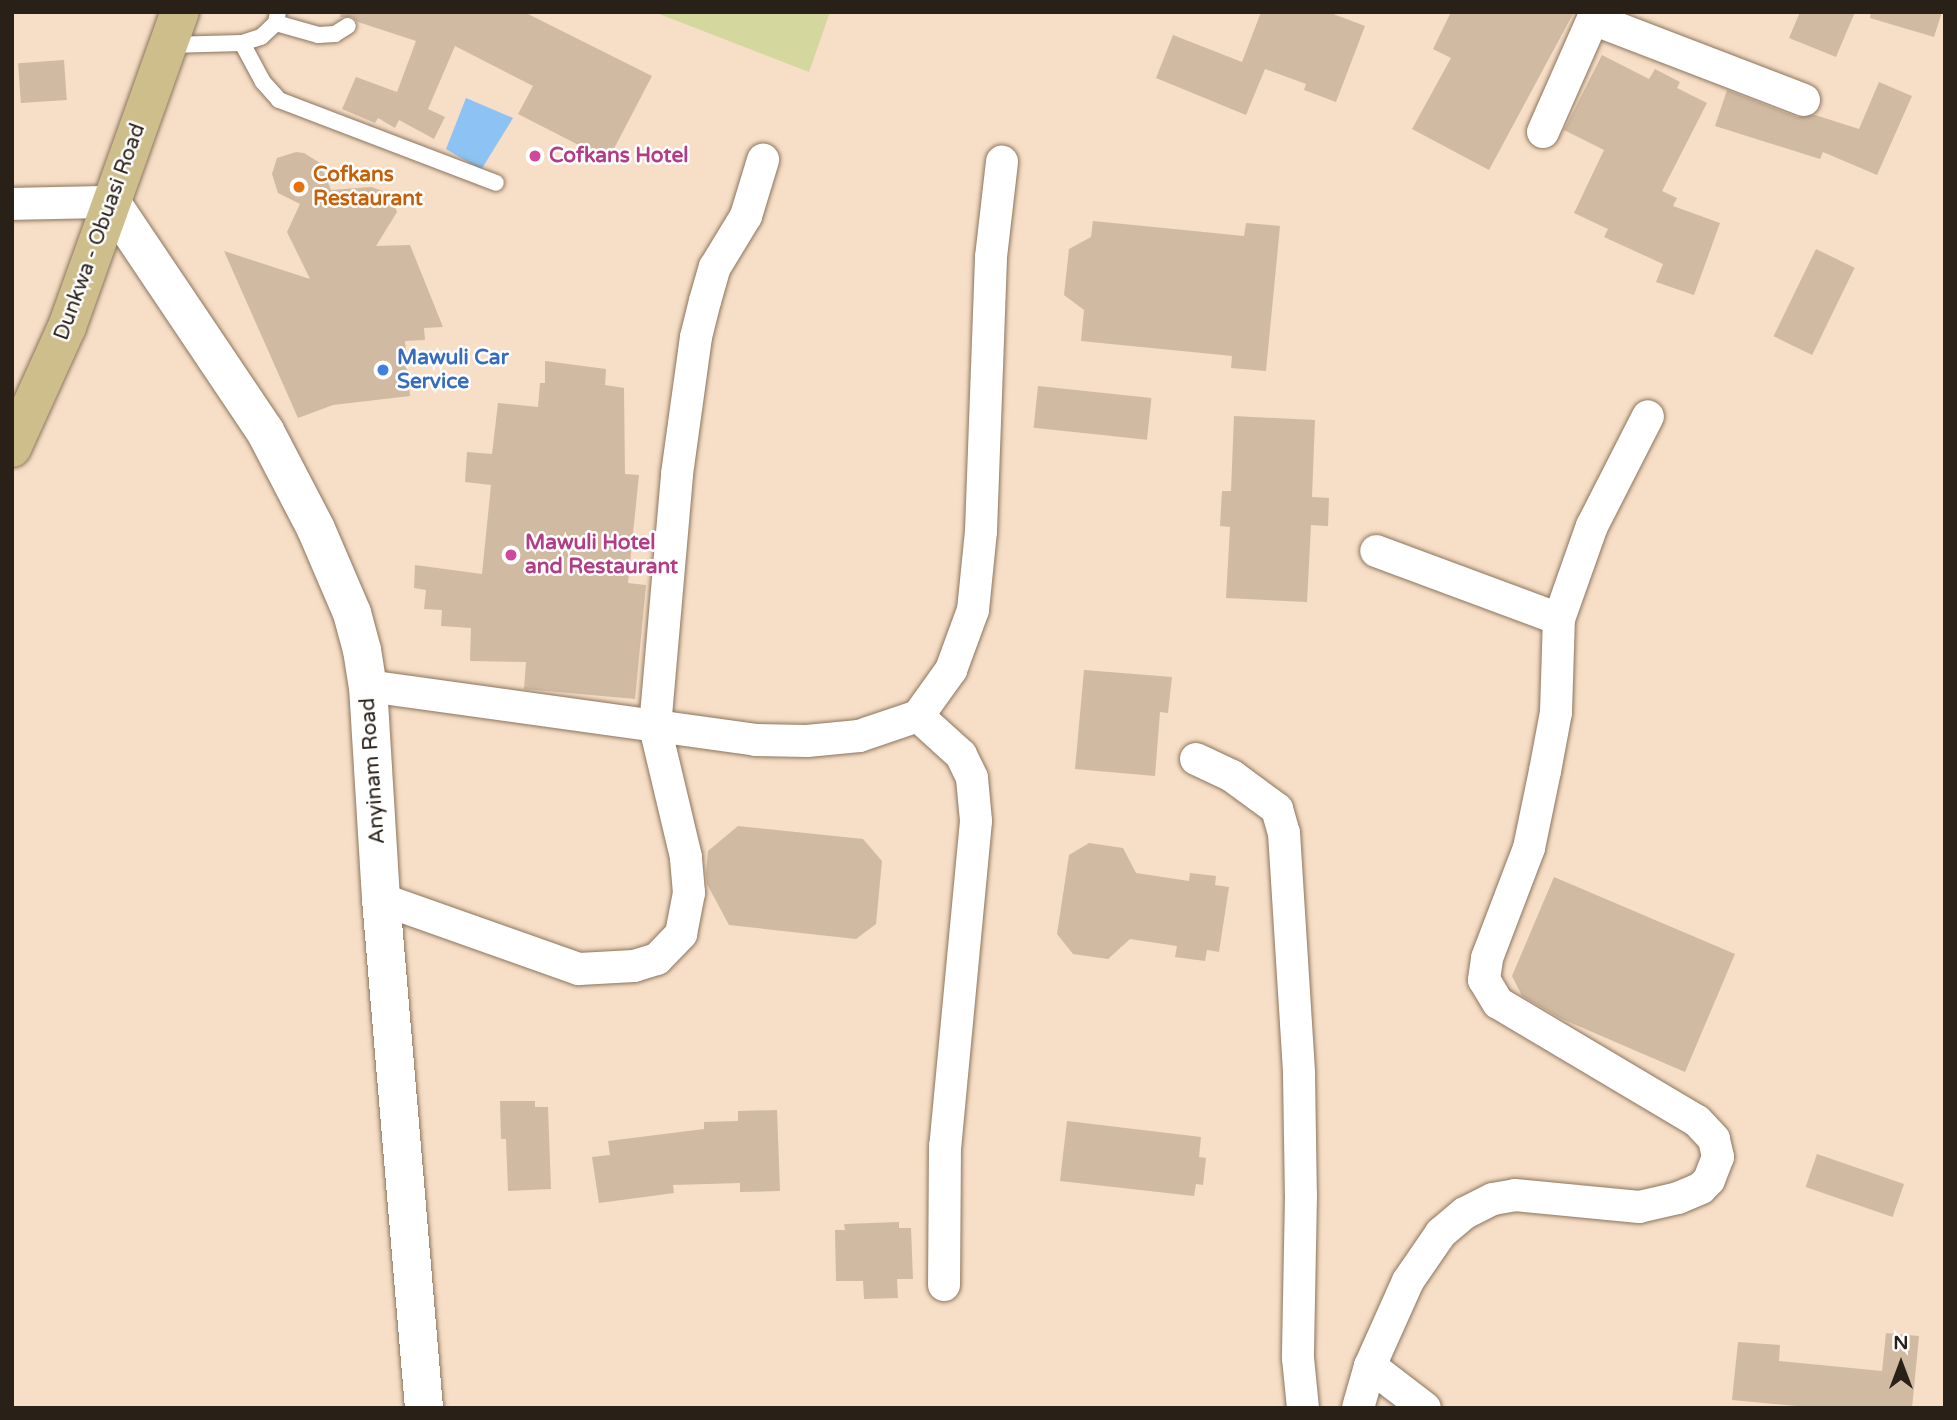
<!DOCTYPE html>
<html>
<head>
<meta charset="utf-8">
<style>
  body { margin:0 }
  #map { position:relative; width:1957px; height:1420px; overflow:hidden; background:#f7dec6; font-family:"Varela Round",sans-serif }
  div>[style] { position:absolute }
  .green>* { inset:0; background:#d4d79e }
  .water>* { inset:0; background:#8cc3f4 }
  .building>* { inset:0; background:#d1baa2; transform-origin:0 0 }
  .roads { filter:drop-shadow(0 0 2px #8b755f) drop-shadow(0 0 2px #8b755f) }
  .lane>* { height:16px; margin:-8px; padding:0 8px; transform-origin:8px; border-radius:8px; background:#fff }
  .street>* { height:32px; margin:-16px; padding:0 16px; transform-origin:16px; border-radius:16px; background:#fff }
  .secondary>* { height:38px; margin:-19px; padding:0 19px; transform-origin:19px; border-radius:19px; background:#fff }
  .primary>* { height:38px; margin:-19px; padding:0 19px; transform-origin:19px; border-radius:19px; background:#cebe8b }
  .dots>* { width:19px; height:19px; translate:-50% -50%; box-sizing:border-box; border:4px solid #fff; border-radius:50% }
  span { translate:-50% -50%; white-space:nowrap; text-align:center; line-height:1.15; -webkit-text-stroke:5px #fff; paint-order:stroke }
  .hotel-label { font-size:21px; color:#b23c85; font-weight:700 }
  .left { translate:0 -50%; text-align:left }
  .food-label { font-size:21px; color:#c56008; font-weight:700 }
  .street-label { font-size:21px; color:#292017 }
  .shop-label { font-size:21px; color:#366cbe; font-weight:700 }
  .frame { position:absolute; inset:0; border:14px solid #292017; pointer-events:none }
  .north { position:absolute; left:1866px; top:1329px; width:70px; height:70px; -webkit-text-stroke:5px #fff; paint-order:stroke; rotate:0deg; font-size:19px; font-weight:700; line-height:28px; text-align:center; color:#292017 }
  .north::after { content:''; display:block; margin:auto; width:24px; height:32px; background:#292017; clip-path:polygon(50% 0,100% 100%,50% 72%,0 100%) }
</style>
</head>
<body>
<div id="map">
  <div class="green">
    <i style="clip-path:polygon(654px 12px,830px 12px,809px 72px)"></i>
  </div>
  <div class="water">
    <i style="clip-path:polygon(466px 98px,513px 118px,481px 170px,446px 149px)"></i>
  </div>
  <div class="building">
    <i style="clip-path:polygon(341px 12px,524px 12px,652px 76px,608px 160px,518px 114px,533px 86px,455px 46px,428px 109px,445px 117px,434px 139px,399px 120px,395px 128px,378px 118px,375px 123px,342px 109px,356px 77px,397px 92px,416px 41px,358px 22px,352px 17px,340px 17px)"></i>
    <i style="clip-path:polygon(1261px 12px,1328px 12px,1365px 26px,1336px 102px,1304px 90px,1306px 84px,1265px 69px,1246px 115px,1156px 78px,1173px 35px,1242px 62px)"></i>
    <i style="clip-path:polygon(1451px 12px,1574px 12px,1489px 170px,1412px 129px,1451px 58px,1433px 49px)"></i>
    <i style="clip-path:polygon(1800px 12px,1855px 12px,1836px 57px,1789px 38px)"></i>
    <i style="clip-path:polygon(1871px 12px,1942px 12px,1934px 37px,1870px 18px)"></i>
    <i style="clip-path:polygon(1602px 55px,1649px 79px,1655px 69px,1680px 82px,1677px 88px,1707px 103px,1662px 191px,1677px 198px,1673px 206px,1720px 223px,1694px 295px,1656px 282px,1663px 264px,1604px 237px,1608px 229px,1574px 213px,1604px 150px,1564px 130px)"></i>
    <i style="left:64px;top:60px;width:40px;height:46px;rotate:86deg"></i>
    <i style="clip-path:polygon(1879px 82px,1912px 96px,1877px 175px,1823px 152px,1820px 159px,1715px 126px,1727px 90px,1797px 117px,1815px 115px,1859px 129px)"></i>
    <i style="clip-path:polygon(296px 152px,304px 153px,320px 163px,331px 190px,371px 187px,389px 193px,397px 212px,376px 246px,410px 245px,443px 327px,424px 328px,425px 340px,405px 341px,410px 396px,333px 405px,298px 418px,224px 251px,310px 279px,287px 232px,300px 204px,278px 193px,272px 174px,277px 158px)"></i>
    <i style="clip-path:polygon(1093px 221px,1244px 236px,1246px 223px,1280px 226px,1266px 371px,1231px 368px,1232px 356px,1081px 341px,1084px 310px,1064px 295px,1069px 249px,1091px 237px)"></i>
    <i style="left:1816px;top:249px;width:43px;height:97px;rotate:26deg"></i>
    <i style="clip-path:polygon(545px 361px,606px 369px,605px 385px,624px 388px,625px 474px,639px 475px,628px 583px,646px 585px,635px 699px,524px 689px,526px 662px,470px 661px,471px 628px,441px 626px,442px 610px,424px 609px,426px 590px,414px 588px,415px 565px,482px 574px,491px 485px,465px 482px,467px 452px,492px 454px,498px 403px,538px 407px,540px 383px,545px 383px)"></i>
    <i style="left:1038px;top:386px;width:114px;height:42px;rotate:6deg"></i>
    <i style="clip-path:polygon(1234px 416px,1315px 420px,1312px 497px,1329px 498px,1328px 526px,1311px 525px,1307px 602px,1226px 598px,1230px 527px,1220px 526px,1222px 491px,1231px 491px)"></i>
    <i style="clip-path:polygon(1084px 670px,1172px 677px,1168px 713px,1160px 712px,1155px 776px,1075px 769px)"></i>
    <i style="clip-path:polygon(738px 826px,863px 839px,882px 861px,876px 924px,856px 939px,729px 925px,707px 884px,706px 873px,708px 851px)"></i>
    <i style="clip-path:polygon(1089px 843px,1123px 848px,1136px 873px,1189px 881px,1190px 873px,1216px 876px,1215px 885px,1229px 887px,1219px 952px,1207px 950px,1205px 961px,1175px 957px,1177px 946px,1130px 939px,1108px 959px,1073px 954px,1057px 934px,1069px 855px)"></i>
    <i style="clip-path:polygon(1554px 877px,1735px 954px,1685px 1072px,1562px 1019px,1522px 996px,1512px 976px)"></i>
    <i style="clip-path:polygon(500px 1101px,535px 1101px,535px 1107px,548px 1107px,551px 1189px,508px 1191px,506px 1139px,501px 1139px)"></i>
    <i style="clip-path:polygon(777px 1110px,780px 1191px,740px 1192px,740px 1183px,673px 1185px,674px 1193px,599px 1203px,592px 1157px,610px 1155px,608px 1141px,704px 1129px,704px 1122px,738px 1121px,738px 1111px)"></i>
    <i style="clip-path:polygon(1067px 1121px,1201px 1137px,1199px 1157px,1206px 1158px,1203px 1185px,1196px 1184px,1194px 1196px,1060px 1181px)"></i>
    <i style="left:1817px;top:1154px;width:92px;height:35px;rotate:19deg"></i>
    <i style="clip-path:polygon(899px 1222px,899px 1228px,911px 1228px,913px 1279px,897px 1279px,898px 1298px,864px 1299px,863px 1281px,836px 1281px,835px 1230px,845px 1230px,844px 1224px)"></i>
    <i style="clip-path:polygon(1886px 1333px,1919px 1336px,1912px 1408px,1818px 1408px,1732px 1400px,1738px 1342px,1780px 1345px,1779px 1361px,1882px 1371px)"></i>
  </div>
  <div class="roads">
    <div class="lane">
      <i style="left:276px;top:23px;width:44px;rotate:15.9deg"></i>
      <i style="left:318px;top:35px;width:17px;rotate:-3deg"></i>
      <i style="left:335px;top:34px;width:15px;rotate:-32deg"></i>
      <i style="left:242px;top:43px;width:44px;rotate:61.7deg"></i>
      <i style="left:263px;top:82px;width:24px;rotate:48deg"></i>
      <i style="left:279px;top:100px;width:232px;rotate:20.9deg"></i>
      <i style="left:168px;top:45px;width:74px;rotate:-1.5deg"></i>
      <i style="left:242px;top:43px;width:20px;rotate:-18deg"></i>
      <i style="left:261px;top:37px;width:21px;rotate:-43deg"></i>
      <i style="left:276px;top:23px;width:11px;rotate:-80deg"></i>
    </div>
    <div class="street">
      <i style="left:1593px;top:19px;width:226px;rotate:21deg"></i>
      <i style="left:1543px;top:132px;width:131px;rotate:-66.2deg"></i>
      <i style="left:12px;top:204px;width:99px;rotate:-1.2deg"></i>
      <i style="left:1559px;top:619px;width:99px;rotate:-70.5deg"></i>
      <i style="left:1592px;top:526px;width:123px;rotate:-63deg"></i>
      <i style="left:368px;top:686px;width:391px;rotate:7.9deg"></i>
      <i style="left:755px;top:740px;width:52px;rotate:1.1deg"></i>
      <i style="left:807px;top:741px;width:52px;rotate:-5.5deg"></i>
      <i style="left:859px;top:736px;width:62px;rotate:-18.7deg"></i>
      <i style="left:918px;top:716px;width:57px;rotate:-54.3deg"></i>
      <i style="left:951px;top:670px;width:64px;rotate:-69.9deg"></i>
      <i style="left:973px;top:610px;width:79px;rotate:-84.2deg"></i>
      <i style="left:981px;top:531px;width:274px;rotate:-87.9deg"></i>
      <i style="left:991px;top:257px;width:96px;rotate:-83.4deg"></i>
      <i style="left:918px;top:716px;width:58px;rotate:42.2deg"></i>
      <i style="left:961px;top:755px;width:25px;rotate:64deg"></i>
      <i style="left:972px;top:778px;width:43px;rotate:84.7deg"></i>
      <i style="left:976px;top:821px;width:326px;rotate:95.4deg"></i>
      <i style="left:945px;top:1146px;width:139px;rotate:90.4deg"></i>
      <i style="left:1196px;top:759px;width:40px;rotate:25deg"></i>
      <i style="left:1232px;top:776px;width:56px;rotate:36.3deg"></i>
      <i style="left:1277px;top:809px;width:25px;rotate:74deg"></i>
      <i style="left:1284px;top:833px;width:241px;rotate:86.4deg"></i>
      <i style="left:1299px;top:1074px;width:121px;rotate:89.1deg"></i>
      <i style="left:1301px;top:1195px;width:163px;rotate:91.1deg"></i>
      <i style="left:1298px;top:1358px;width:50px;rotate:84.3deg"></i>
      <i style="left:381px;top:899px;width:210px;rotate:19.5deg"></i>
      <i style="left:579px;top:969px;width:55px;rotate:-3.1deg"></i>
      <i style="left:634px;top:966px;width:24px;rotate:-17deg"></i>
      <i style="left:657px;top:959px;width:35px;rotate:-46deg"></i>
      <i style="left:681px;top:934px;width:42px;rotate:-79deg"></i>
      <i style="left:689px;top:893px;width:36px;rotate:-95deg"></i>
      <i style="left:686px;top:857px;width:134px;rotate:-103.4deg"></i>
      <i style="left:655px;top:727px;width:254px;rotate:-85deg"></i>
      <i style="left:677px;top:474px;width:138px;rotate:-82.1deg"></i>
      <i style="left:696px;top:337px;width:37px;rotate:-76deg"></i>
      <i style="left:705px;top:301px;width:35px;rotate:-74deg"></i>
      <i style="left:715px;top:267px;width:60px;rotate:-58.7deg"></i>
      <i style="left:746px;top:216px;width:59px;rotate:-73.1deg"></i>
      <i style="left:1370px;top:1366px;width:69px;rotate:37.4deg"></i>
      <i style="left:1358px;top:1408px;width:44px;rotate:-74.1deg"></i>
      <i style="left:1370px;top:1366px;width:93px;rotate:-65.9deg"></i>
      <i style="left:1408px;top:1281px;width:58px;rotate:-55.5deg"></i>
      <i style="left:1441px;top:1233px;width:31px;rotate:-40deg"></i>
      <i style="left:1465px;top:1213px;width:31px;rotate:-27deg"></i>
      <i style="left:1493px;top:1199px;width:22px;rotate:-10deg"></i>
      <i style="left:1515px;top:1195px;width:125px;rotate:5.5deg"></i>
      <i style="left:1639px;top:1207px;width:40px;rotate:-13deg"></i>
      <i style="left:1678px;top:1198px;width:25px;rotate:-23deg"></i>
      <i style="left:1701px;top:1188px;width:11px;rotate:-45deg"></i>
      <i style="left:1709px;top:1180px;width:25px;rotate:-69deg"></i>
      <i style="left:1718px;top:1157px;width:18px;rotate:-103deg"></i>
      <i style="left:1714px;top:1139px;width:25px;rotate:-133deg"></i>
      <i style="left:1697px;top:1121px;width:231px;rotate:-149.3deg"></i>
      <i style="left:1498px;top:1003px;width:27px;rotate:-121deg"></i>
      <i style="left:1484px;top:980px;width:22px;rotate:-82deg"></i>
      <i style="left:1487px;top:958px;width:118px;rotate:-69.1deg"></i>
      <i style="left:1529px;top:848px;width:79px;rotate:-78.3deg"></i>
      <i style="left:1545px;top:771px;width:60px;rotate:-79.4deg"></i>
      <i style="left:1556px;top:712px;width:93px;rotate:-88.2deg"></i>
      <i style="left:1559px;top:619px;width:195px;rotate:-159.6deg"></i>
    </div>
    <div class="secondary">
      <i style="left:111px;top:202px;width:276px;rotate:56.1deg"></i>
      <i style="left:265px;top:431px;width:110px;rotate:62.5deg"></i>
      <i style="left:316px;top:529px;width:91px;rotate:66.8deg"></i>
      <i style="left:352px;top:613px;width:38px;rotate:75deg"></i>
      <i style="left:362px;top:650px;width:36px;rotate:81deg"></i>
      <i style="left:368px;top:686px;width:213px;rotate:86.5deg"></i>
      <i style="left:381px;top:899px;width:511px;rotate:85.17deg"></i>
    </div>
    <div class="primary">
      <i style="left:12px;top:448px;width:133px;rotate:-65.6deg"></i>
      <i style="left:67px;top:327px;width:335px;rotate:-70.3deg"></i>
    </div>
  </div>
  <div class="dots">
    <i style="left:535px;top:156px;background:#d1479c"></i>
    <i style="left:299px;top:187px;background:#e8710a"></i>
    <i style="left:383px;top:370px;background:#3f7fe0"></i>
    <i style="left:511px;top:555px;background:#d1479c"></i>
  </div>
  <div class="hotel-label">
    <span class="left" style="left:549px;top:156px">Cofkans Hotel</span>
    <span class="left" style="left:525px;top:555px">Mawuli Hotel<br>and Restaurant</span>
  </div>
  <div class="food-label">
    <span class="left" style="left:313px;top:187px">Cofkans<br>Restaurant</span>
  </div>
  <div class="street-label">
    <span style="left:100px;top:232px;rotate:-70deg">Dunkwa - Obuasi Road</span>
    <span style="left:373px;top:771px;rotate:-94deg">Anyinam Road</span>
  </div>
  <div class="shop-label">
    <span class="left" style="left:397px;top:370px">Mawuli Car<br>Service</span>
  </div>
  <div class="frame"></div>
  <div class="north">N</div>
</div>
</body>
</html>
